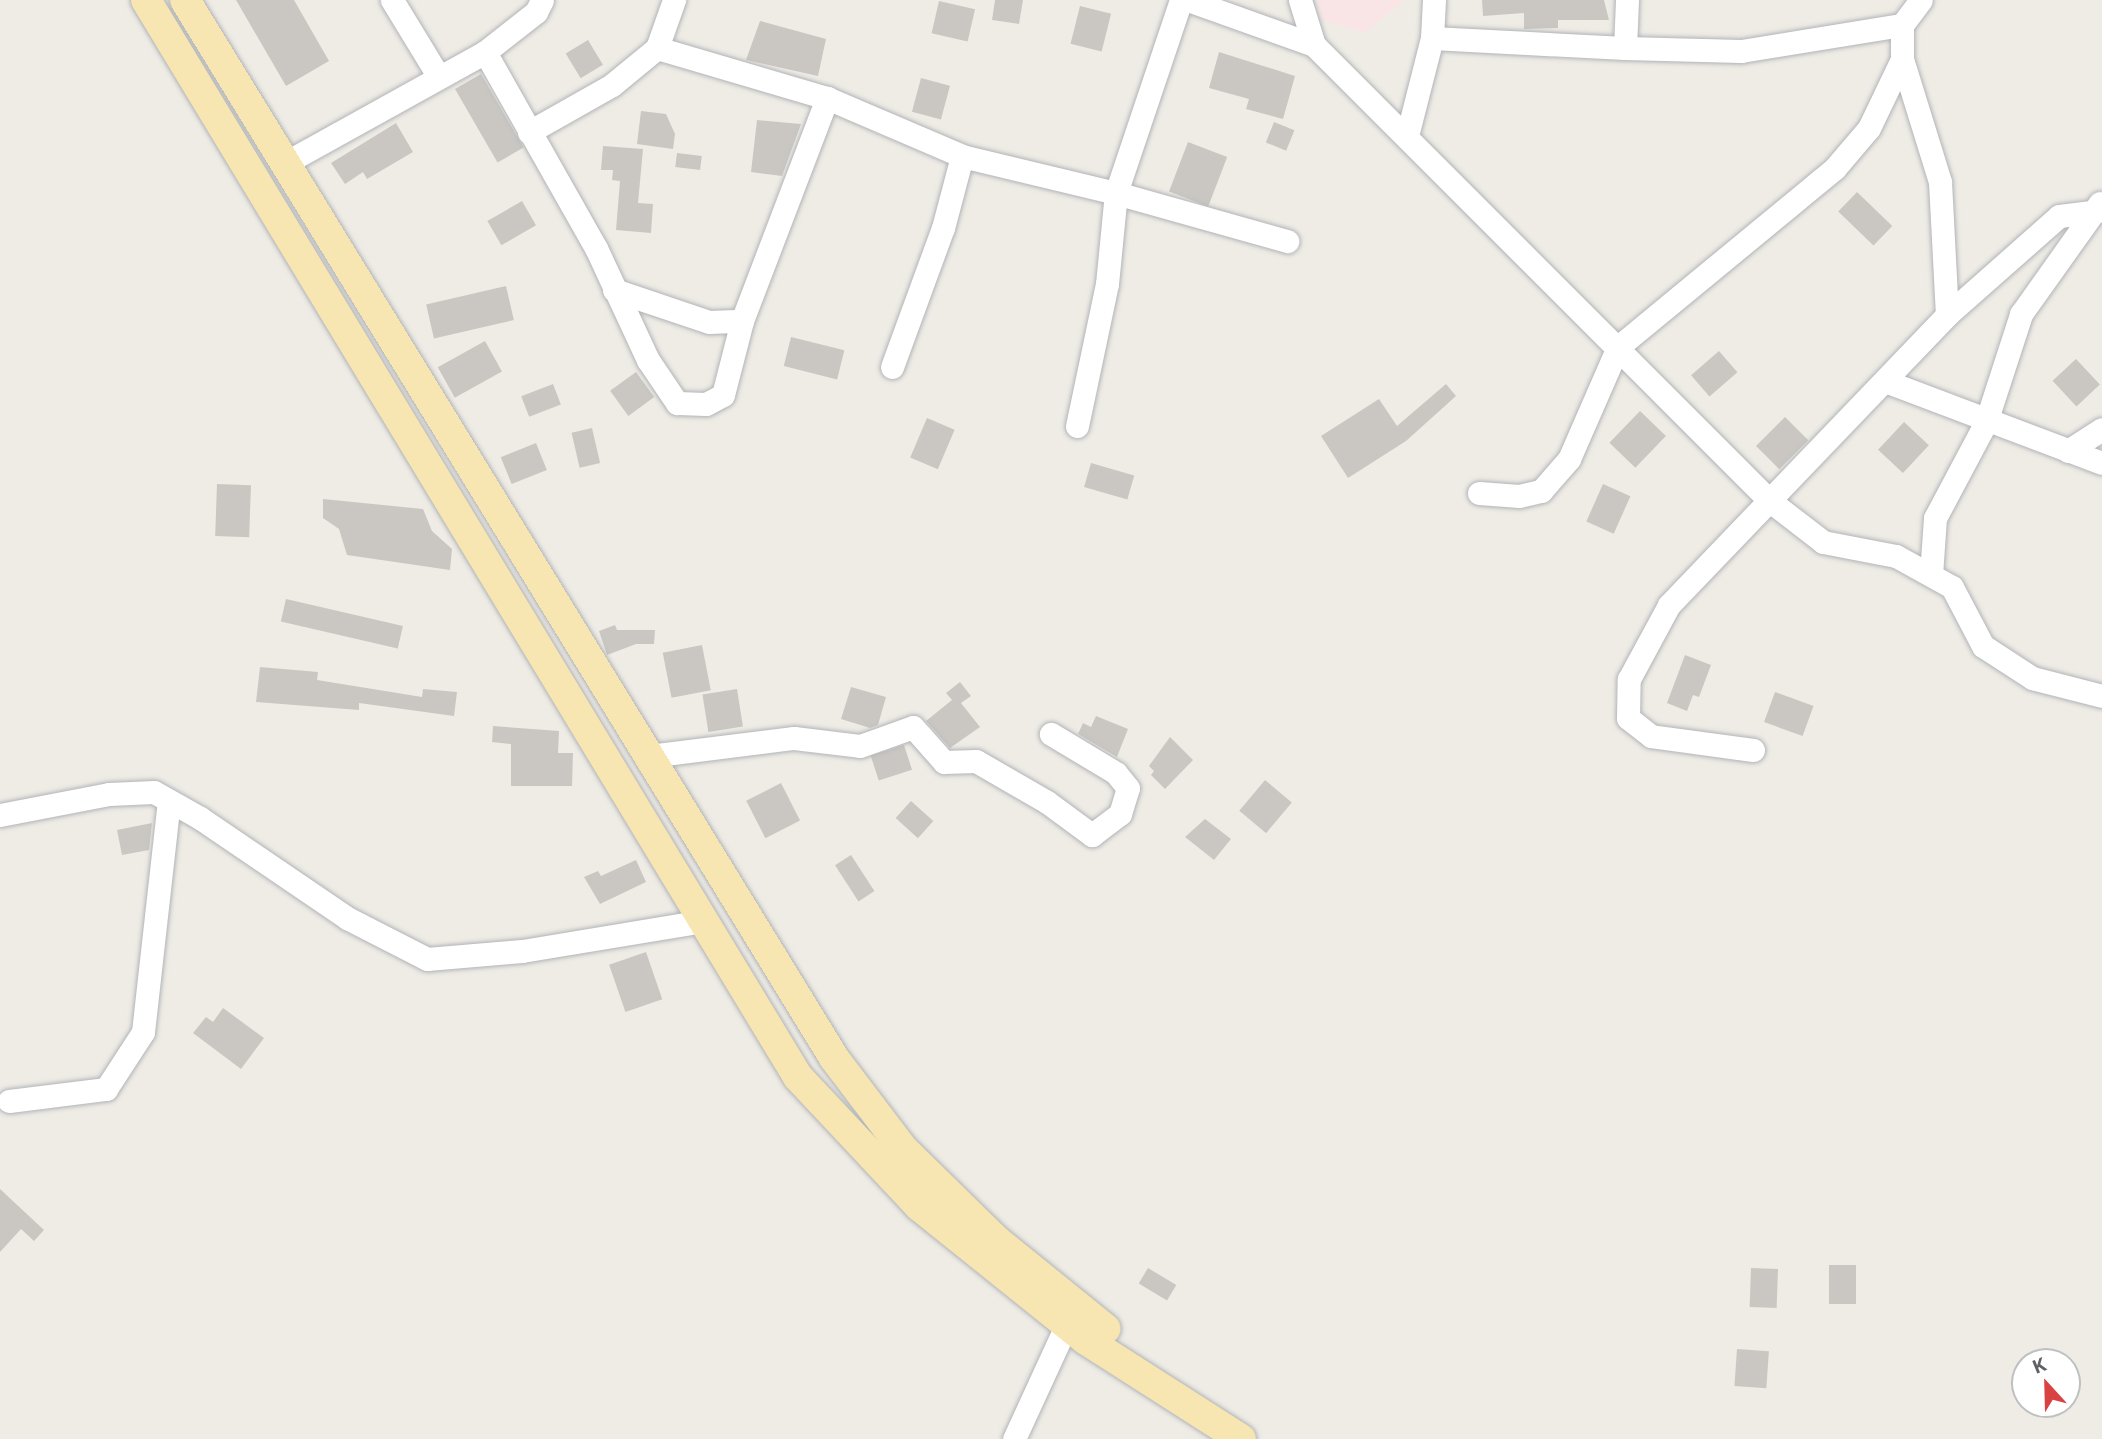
<!DOCTYPE html>
<html>
<head>
<meta charset="utf-8">
<style>
  body { margin:0 }
  #map { position:relative; width:2102px; height:1439px; overflow:hidden; background:#efece6; font-family:"Noto Sans",sans-serif }
  div>[style] { position:absolute }
  .medical>* { inset:0; background:#f9e5e5 }
  .building>* { inset:0; background:#cac7c3; transform-origin:0 0 }
  .roads { filter:drop-shadow(0 0 2px #b1b4b7) drop-shadow(0 0 2px #b1b4b7) }
  .minor>* { height:23px; margin:-11.5px; padding:0 11.5px; transform-origin:11.5px; border-radius:11.5px; background:#fff }
  .major>* { height:30px; margin:-15px; padding:0 15px; transform-origin:15px; border-radius:15px; background:#f8e6b2 }
  span { translate:-50% -50%; white-space:nowrap; text-align:center; line-height:1.15; -webkit-text-stroke:5px #fff; paint-order:stroke }
  .north { position:absolute; left:2011px; top:1348px; width:70px; height:70px; box-sizing:border-box; background:#fff; border:2px solid #bfc0c1; border-radius:50%; rotate:338deg; font-size:19px; font-weight:700; line-height:28px; text-align:center; color:#5e6265 }
  .north::after { content:''; display:block; margin:auto; width:24px; height:32px; background:#d94243; clip-path:polygon(50% 0,100% 100%,50% 72%,0 100%) }
</style>
</head>
<body>
<div id="map">
  <div class="medical">
    <i style="clip-path:polygon(1317px 0,1405px 0,1365px 33px,1322px 20px)"></i>
  </div>
  <div class="building">
    <i style="clip-path:polygon(236px 0,294px 0,329px 61px,286px 86px)"></i>
    <i style="clip-path:polygon(995px 0,1023px 0,1019px 24px,992px 20px)"></i>
    <i style="clip-path:polygon(1482px 0,1604px 0,1609px 20px,1558px 20px,1558px 28px,1524px 29px,1524px 13px,1483px 16px)"></i>
    <i style="left:939px;top:1px;width:37px;height:33px;rotate:13deg"></i>
    <i style="left:1080px;top:6px;width:32px;height:39px;rotate:14deg"></i>
    <i style="clip-path:polygon(760px 21px,826px 39px,818px 76px,746px 60px)"></i>
    <i style="left:588px;top:40px;width:29px;height:26px;rotate:59deg"></i>
    <i style="clip-path:polygon(1219px 52px,1295px 76px,1283px 119px,1246px 109px,1249px 99px,1209px 88px)"></i>
    <i style="left:481px;top:74px;width:85px;height:30px;rotate:60deg"></i>
    <i style="left:921px;top:78px;width:30px;height:35px;rotate:15deg"></i>
    <i style="clip-path:polygon(641px 111px,666px 114px,675px 134px,673px 149px,637px 144px)"></i>
    <i style="clip-path:polygon(757px 120px,801px 124px,782px 176px,751px 172px)"></i>
    <i style="left:1274px;top:122px;width:22px;height:22px;rotate:22deg"></i>
    <i style="clip-path:polygon(396px 123px,413px 152px,367px 179px,363px 172px,345px 184px,331px 163px)"></i>
    <i style="left:1188px;top:142px;width:42px;height:53px;rotate:21deg"></i>
    <i style="clip-path:polygon(603px 146px,643px 149px,638px 203px,653px 204px,651px 233px,616px 230px,620px 181px,612px 180px,613px 170px,601px 170px)"></i>
    <i style="left:677px;top:153px;width:25px;height:14px;rotate:7deg"></i>
    <i style="left:1857px;top:192px;width:49px;height:27px;rotate:44deg"></i>
    <i style="left:522px;top:201px;width:28px;height:40px;rotate:60deg"></i>
    <i style="left:506px;top:286px;width:35px;height:82px;rotate:77deg"></i>
    <i style="left:791px;top:337px;width:55px;height:30px;rotate:14deg"></i>
    <i style="left:485px;top:341px;width:35px;height:54px;rotate:61deg"></i>
    <i style="left:1719px;top:351px;width:28px;height:37px;rotate:49deg"></i>
    <i style="left:2076px;top:359px;width:35px;height:32px;rotate:47deg"></i>
    <i style="left:636px;top:372px;width:31px;height:32px;rotate:54deg"></i>
    <i style="left:553px;top:384px;width:22px;height:34px;rotate:69deg"></i>
    <i style="clip-path:polygon(1446px 384px,1456px 396px,1406px 441px,1348px 478px,1321px 436px,1379px 399px,1397px 426px)"></i>
    <i style="left:1640px;top:411px;width:36px;height:44px;rotate:44deg"></i>
    <i style="left:1785px;top:417px;width:33px;height:41px;rotate:45deg"></i>
    <i style="left:927px;top:418px;width:30px;height:43px;rotate:23deg"></i>
    <i style="left:1904px;top:422px;width:34px;height:38px;rotate:43deg"></i>
    <i style="left:592px;top:428px;width:36px;height:21px;rotate:77deg"></i>
    <i style="left:536px;top:443px;width:29px;height:38px;rotate:68deg"></i>
    <i style="left:1091px;top:463px;width:45px;height:25px;rotate:16deg"></i>
    <i style="left:217px;top:484px;width:34px;height:52px;rotate:2deg"></i>
    <i style="left:1603px;top:484px;width:30px;height:41px;rotate:24deg"></i>
    <i style="clip-path:polygon(323px 499px,423px 509px,432px 531px,452px 549px,450px 570px,347px 555px,339px 529px,323px 518px)"></i>
    <i style="left:286px;top:599px;width:120px;height:23px;rotate:13deg"></i>
    <i style="clip-path:polygon(615px 625px,617px 630px,655px 630px,654px 644px,636px 644px,607px 655px,599px 631px)"></i>
    <i style="left:702px;top:645px;width:46px;height:40px;rotate:79deg"></i>
    <i style="clip-path:polygon(1685px 655px,1711px 665px,1699px 697px,1693px 695px,1687px 711px,1667px 703px)"></i>
    <i style="clip-path:polygon(260px 667px,318px 672px,317px 680px,422px 697px,423px 689px,457px 692px,454px 716px,359px 703px,359px 710px,256px 702px)"></i>
    <i style="clip-path:polygon(960px 682px,971px 696px,961px 703px,980px 727px,950px 748px,926px 721px,952px 700px,946px 693px)"></i>
    <i style="clip-path:polygon(851px 687px,886px 697px,878px 725px,870px 728px,841px 719px)"></i>
    <i style="left:737px;top:689px;width:38px;height:35px;rotate:81deg"></i>
    <i style="left:1775px;top:692px;width:41px;height:32px;rotate:20deg"></i>
    <i style="clip-path:polygon(1096px 716px,1128px 729px,1117px 757px,1078px 734px,1083px 723px,1091px 727px)"></i>
    <i style="clip-path:polygon(493px 726px,559px 731px,558px 753px,573px 753px,572px 786px,511px 786px,511px 744px,492px 742px)"></i>
    <i style="clip-path:polygon(1170px 737px,1193px 760px,1165px 789px,1151px 775px,1154px 771px,1149px 766px)"></i>
    <i style="left:904px;top:745px;width:26px;height:35px;rotate:72deg"></i>
    <i style="left:1265px;top:780px;width:35px;height:40px;rotate:40deg"></i>
    <i style="left:781px;top:783px;width:42px;height:39px;rotate:63deg"></i>
    <i style="left:911px;top:801px;width:30px;height:23px;rotate:42deg"></i>
    <i style="clip-path:polygon(1205px 819px,1231px 839px,1214px 860px,1185px 837px)"></i>
    <i style="clip-path:polygon(152px 823px,149px 850px,122px 855px,117px 830px)"></i>
    <i style="left:851px;top:855px;width:43px;height:19px;rotate:57deg"></i>
    <i style="clip-path:polygon(636px 860px,646px 882px,600px 904px,584px 877px,598px 871px,601px 876px)"></i>
    <i style="left:646px;top:952px;width:50px;height:39px;rotate:71deg"></i>
    <i style="clip-path:polygon(223px 1008px,264px 1038px,241px 1069px,193px 1033px,206px 1017px,213px 1022px)"></i>
    <i style="clip-path:polygon(0 1189px,44px 1230px,34px 1241px,21px 1229px,0 1252px)"></i>
    <i style="left:1829px;top:1265px;width:27px;height:39px"></i>
    <i style="left:1148px;top:1268px;width:33px;height:18px;rotate:31deg"></i>
    <i style="left:1751px;top:1268px;width:27px;height:39px;rotate:2deg"></i>
    <i style="left:1737px;top:1349px;width:32px;height:37px;rotate:4deg"></i>
  </div>
  <div class="roads">
    <div class="minor">
      <i style="left:392px;top:0;width:90px;rotate:58.6deg"></i>
      <i style="left:1188px;top:0;width:134px;rotate:19.7deg"></i>
      <i style="left:1314px;top:45px;width:645px;rotate:45deg"></i>
      <i style="left:1770px;top:501px;width:67px;rotate:37.7deg"></i>
      <i style="left:1823px;top:542px;width:74px;rotate:10.9deg"></i>
      <i style="left:1896px;top:556px;width:64px;rotate:29deg"></i>
      <i style="left:1952px;top:587px;width:67px;rotate:62.3deg"></i>
      <i style="left:1983px;top:646px;width:59px;rotate:33.1deg"></i>
      <i style="left:2032px;top:678px;width:72px;rotate:14.4deg"></i>
      <i style="left:1300px;top:0;width:47px;rotate:72.7deg"></i>
      <i style="left:1432px;top:38px;width:193px;rotate:3deg"></i>
      <i style="left:1625px;top:48px;width:48px;rotate:-87.6deg"></i>
      <i style="left:657px;top:48px;width:177px;rotate:16.4deg"></i>
      <i style="left:827px;top:98px;width:147px;rotate:23.2deg"></i>
      <i style="left:962px;top:156px;width:158px;rotate:13.5deg"></i>
      <i style="left:1116px;top:193px;width:204px;rotate:-71.4deg"></i>
      <i style="left:1625px;top:48px;width:116px;rotate:1.5deg"></i>
      <i style="left:1741px;top:51px;width:163px;rotate:-9.2deg"></i>
      <i style="left:485px;top:52px;width:225px;rotate:60.5deg"></i>
      <i style="left:596px;top:248px;width:123px;rotate:65.1deg"></i>
      <i style="left:648px;top:360px;width:52px;rotate:56deg"></i>
      <i style="left:677px;top:403px;width:29px;rotate:2deg"></i>
      <i style="left:706px;top:404px;width:19px;rotate:-28deg"></i>
      <i style="left:723px;top:395px;width:76px;rotate:-75.6deg"></i>
      <i style="left:742px;top:321px;width:239px;rotate:-69.1deg"></i>
      <i style="left:1902px;top:59px;width:129px;rotate:72.8deg"></i>
      <i style="left:1940px;top:182px;width:133px;rotate:87deg"></i>
      <i style="left:529px;top:132px;width:95px;rotate:-29.5deg"></i>
      <i style="left:612px;top:85px;width:58px;rotate:-39.4deg"></i>
      <i style="left:657px;top:48px;width:51px;rotate:-70.5deg"></i>
      <i style="left:1407px;top:136px;width:101px;rotate:-75.7deg"></i>
      <i style="left:1432px;top:38px;width:38px;rotate:-87deg"></i>
      <i style="left:285px;top:163px;width:229px;rotate:-29deg"></i>
      <i style="left:485px;top:52px;width:65px;rotate:-38.1deg"></i>
      <i style="left:536px;top:12px;width:13px;rotate:-63deg"></i>
      <i style="left:614px;top:290px;width:100px;rotate:18.6deg"></i>
      <i style="left:709px;top:322px;width:33px;rotate:-2deg"></i>
      <i style="left:892px;top:367px;width:148px;rotate:-69.9deg"></i>
      <i style="left:943px;top:228px;width:74px;rotate:-75.2deg"></i>
      <i style="left:1885px;top:381px;width:232px;rotate:20.7deg"></i>
      <i style="left:1077px;top:426px;width:145px;rotate:-78.1deg"></i>
      <i style="left:1107px;top:284px;width:91px;rotate:-84.4deg"></i>
      <i style="left:1116px;top:193px;width:178px;rotate:15.7deg"></i>
      <i style="left:2068px;top:451px;width:40px;rotate:-32.9deg"></i>
      <i style="left:1479px;top:493px;width:40px;rotate:4.3deg"></i>
      <i style="left:1519px;top:496px;width:23px;rotate:-13deg"></i>
      <i style="left:1541px;top:491px;width:43px;rotate:-48.8deg"></i>
      <i style="left:1569px;top:459px;width:122px;rotate:-66.4deg"></i>
      <i style="left:1618px;top:347px;width:281px;rotate:-39.5deg"></i>
      <i style="left:1835px;top:168px;width:52px;rotate:-49.6deg"></i>
      <i style="left:1869px;top:128px;width:76px;rotate:-64.4deg"></i>
      <i style="left:1902px;top:59px;width:34px;rotate:-90deg"></i>
      <i style="left:1902px;top:25px;width:31px;rotate:-53deg"></i>
      <i style="left:1931px;top:575px;width:57px;rotate:-86deg"></i>
      <i style="left:1935px;top:518px;width:109px;rotate:-62deg"></i>
      <i style="left:1986px;top:422px;width:114px;rotate:-72deg"></i>
      <i style="left:2021px;top:314px;width:136px;rotate:-54.6deg"></i>
      <i style="left:1753px;top:750px;width:103px;rotate:-172.2deg"></i>
      <i style="left:1651px;top:736px;width:29px;rotate:-142deg"></i>
      <i style="left:1628px;top:718px;width:39px;rotate:-89deg"></i>
      <i style="left:1629px;top:679px;width:84px;rotate:-61.6deg"></i>
      <i style="left:1669px;top:605px;width:402px;rotate:-46.2deg"></i>
      <i style="left:1947px;top:315px;width:149px;rotate:-41.5deg"></i>
      <i style="left:2059px;top:216px;width:39px;rotate:-7deg"></i>
      <i style="left:649px;top:756px;width:146px;rotate:-7.1deg"></i>
      <i style="left:794px;top:738px;width:66px;rotate:6.9deg"></i>
      <i style="left:860px;top:746px;width:56px;rotate:-19.7deg"></i>
      <i style="left:913px;top:727px;width:47px;rotate:48.5deg"></i>
      <i style="left:944px;top:762px;width:32px;rotate:-2deg"></i>
      <i style="left:976px;top:761px;width:82px;rotate:30deg"></i>
      <i style="left:1047px;top:802px;width:56px;rotate:36.3deg"></i>
      <i style="left:1092px;top:835px;width:35px;rotate:-37deg"></i>
      <i style="left:1120px;top:814px;width:27px;rotate:-73deg"></i>
      <i style="left:1128px;top:788px;width:19px;rotate:-129deg"></i>
      <i style="left:1116px;top:773px;width:76px;rotate:-149deg"></i>
      <i style="left:0;top:815px;width:111px;rotate:-10.9deg"></i>
      <i style="left:109px;top:794px;width:45px;rotate:-2.5deg"></i>
      <i style="left:154px;top:792px;width:53px;rotate:29.5deg"></i>
      <i style="left:200px;top:818px;width:178px;rotate:34.2deg"></i>
      <i style="left:347px;top:918px;width:90px;rotate:27.1deg"></i>
      <i style="left:427px;top:959px;width:95px;rotate:-4.8deg"></i>
      <i style="left:522px;top:951px;width:183px;rotate:-9.4deg"></i>
      <i style="left:9px;top:1101px;width:98px;rotate:-7.1deg"></i>
      <i style="left:106px;top:1089px;width:68px;rotate:-57deg"></i>
      <i style="left:143px;top:1032px;width:232px;rotate:-83.6deg"></i>
      <i style="left:1014px;top:1439px;width:127px;rotate:-65.3deg"></i>
    </div>
    <div class="major">
      <i style="left:146px;top:0;width:1259px;rotate:58.81deg"></i>
      <i style="left:798px;top:1077px;width:177px;rotate:46.8deg"></i>
      <i style="left:919px;top:1206px;width:214px;rotate:38.7deg"></i>
      <i style="left:1086px;top:1340px;width:184px;rotate:32.6deg"></i>
      <i style="left:185px;top:0;width:1241px;rotate:58.47deg"></i>
      <i style="left:834px;top:1058px;width:114px;rotate:52.8deg"></i>
      <i style="left:903px;top:1149px;width:130px;rotate:44.4deg"></i>
      <i style="left:996px;top:1240px;width:141px;rotate:39deg"></i>
    </div>
  </div>
  <div class="north">K</div>
</div>
</body>
</html>
